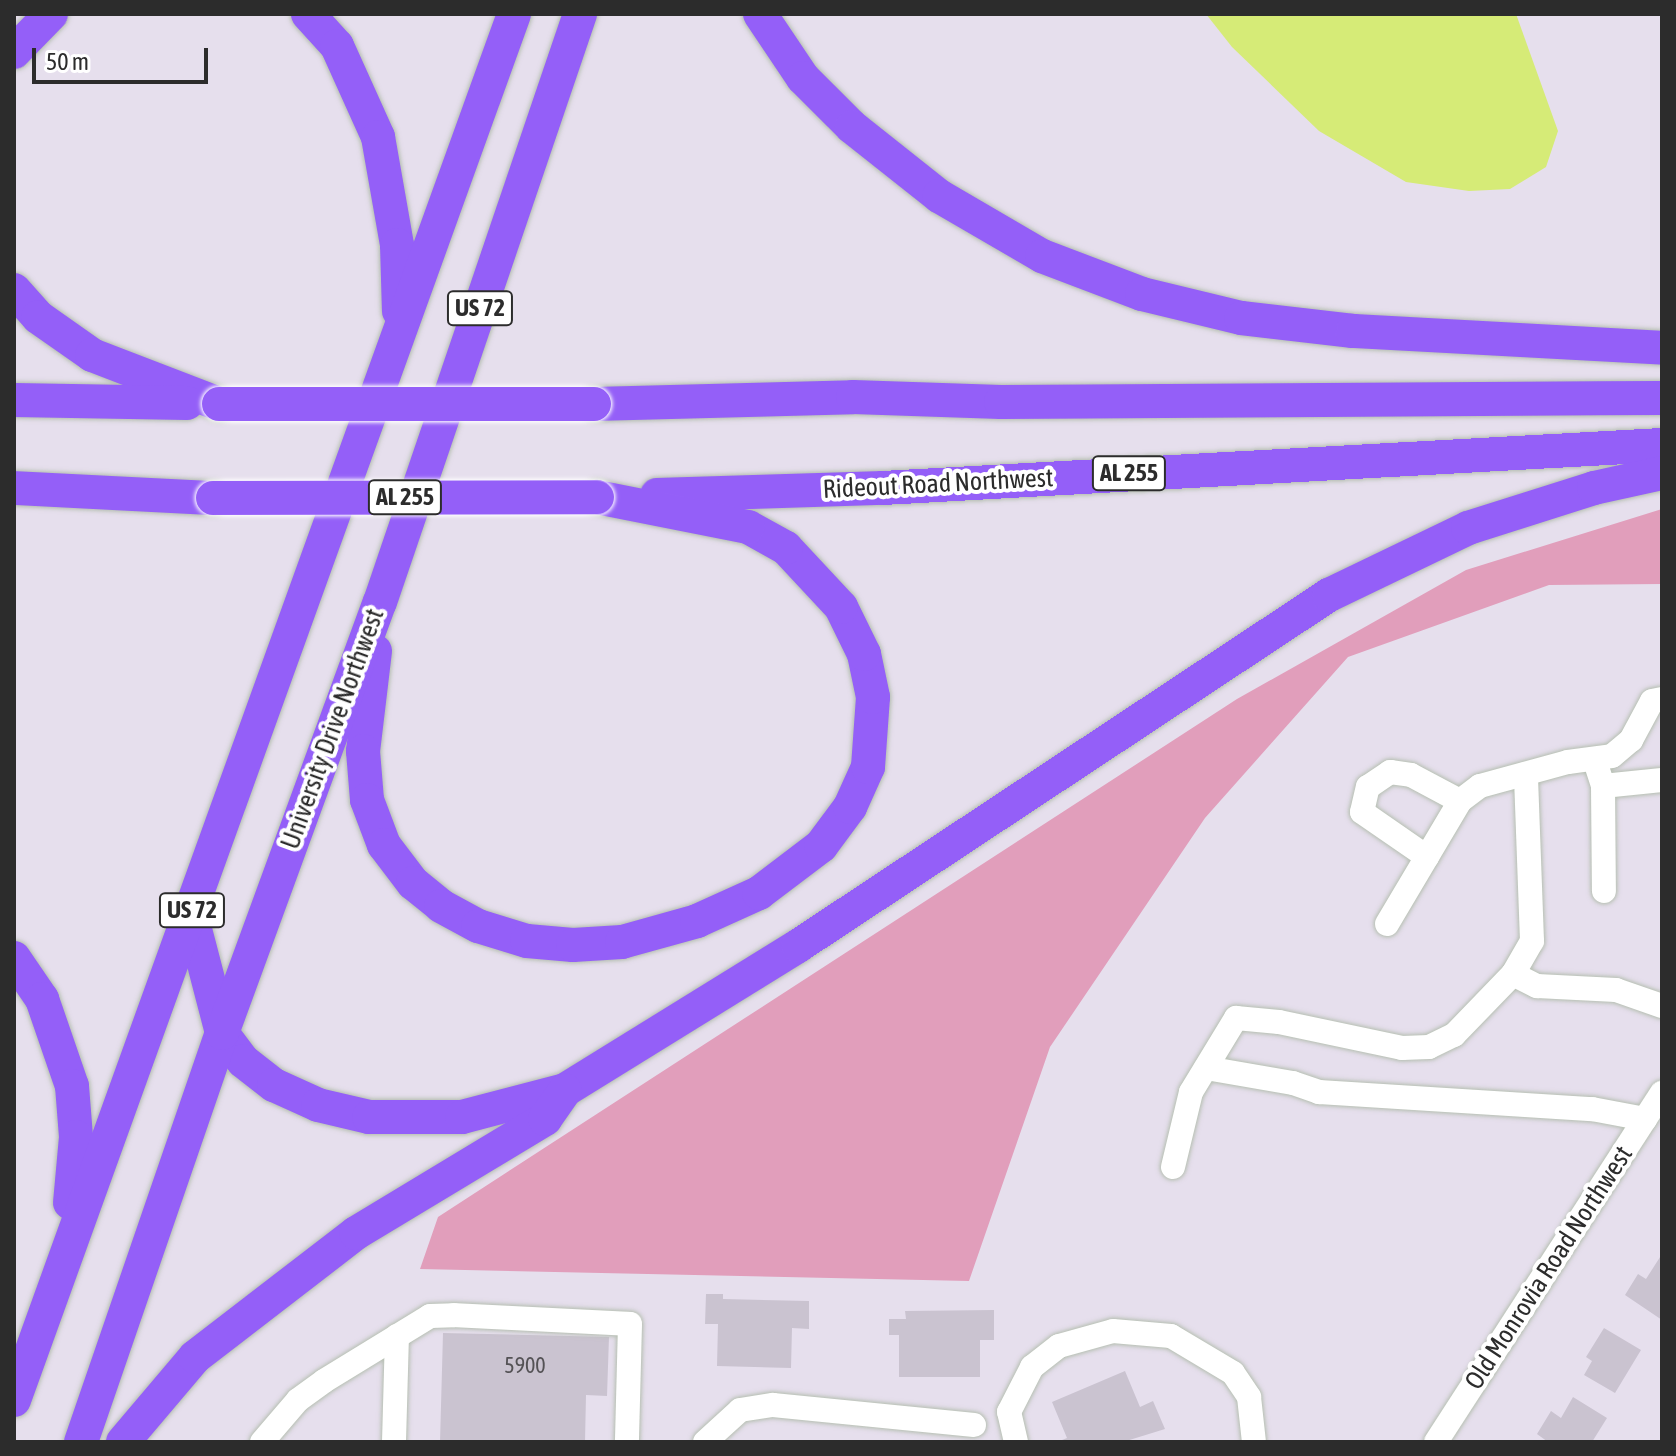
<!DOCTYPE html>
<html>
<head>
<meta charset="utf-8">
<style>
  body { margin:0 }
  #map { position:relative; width:1676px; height:1456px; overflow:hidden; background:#e6dfed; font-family:"Asap Condensed",sans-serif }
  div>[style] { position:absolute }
  .green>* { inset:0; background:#e19ebb }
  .water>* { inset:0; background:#d6eb77 }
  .building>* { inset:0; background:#cac3d0 }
  .roads { filter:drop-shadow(0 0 2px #b6bfb2) drop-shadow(0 0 2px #b6bfb2) }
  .minor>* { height:24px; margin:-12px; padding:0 12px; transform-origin:12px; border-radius:12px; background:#fff }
  .highway>* { height:34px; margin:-17px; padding:0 17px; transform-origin:17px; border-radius:17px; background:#945ff8 }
  .bridges { filter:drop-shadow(0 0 2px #fff) drop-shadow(0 0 2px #fff) }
  .highway-bridge>* { height:34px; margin:-17px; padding:0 17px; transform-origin:17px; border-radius:17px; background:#945ff8 }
  span { translate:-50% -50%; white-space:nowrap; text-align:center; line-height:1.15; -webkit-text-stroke:8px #fff; paint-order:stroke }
  .number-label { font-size:22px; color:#545255 }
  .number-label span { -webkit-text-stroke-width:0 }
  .shield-label span { padding:2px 6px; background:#fff; border:2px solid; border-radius:6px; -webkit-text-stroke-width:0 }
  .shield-label { font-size:24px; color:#2c2c2c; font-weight:700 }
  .street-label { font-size:26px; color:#2c2c2c }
  .frame { position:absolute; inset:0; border:16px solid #2c2c2c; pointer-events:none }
  .scale { position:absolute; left:32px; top:48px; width:176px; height:36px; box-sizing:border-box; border:4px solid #2c2c2c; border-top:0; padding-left:10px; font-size:24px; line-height:28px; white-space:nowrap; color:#2c2c2c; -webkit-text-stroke:6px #fff; paint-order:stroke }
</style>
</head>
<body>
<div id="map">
  <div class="green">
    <i style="clip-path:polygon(1662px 509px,1662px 584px,1549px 585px,1348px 657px,1205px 818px,1050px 1047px,969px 1281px,420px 1269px,438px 1217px,1237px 699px,1466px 570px)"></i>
  </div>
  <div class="water">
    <i style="clip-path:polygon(1206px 14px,1516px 14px,1558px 131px,1546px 167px,1510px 189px,1469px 191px,1406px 182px,1319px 131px,1232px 47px)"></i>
  </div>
  <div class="building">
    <i style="clip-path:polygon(1662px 1254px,1662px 1320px,1625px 1295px,1638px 1274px,1646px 1279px)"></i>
    <i style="clip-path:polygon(706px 1294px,723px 1294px,723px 1299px,809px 1301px,809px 1329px,792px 1328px,791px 1368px,717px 1366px,718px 1324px,705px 1324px)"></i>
    <i style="clip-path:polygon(994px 1310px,994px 1340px,980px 1340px,980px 1377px,899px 1377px,899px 1335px,889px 1335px,889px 1319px,906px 1319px,905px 1311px)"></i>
    <i style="clip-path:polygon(1604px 1328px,1641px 1350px,1615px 1393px,1584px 1375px,1592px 1361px,1586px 1357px)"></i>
    <i style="clip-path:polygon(443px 1333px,609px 1337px,607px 1396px,586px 1395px,585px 1442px,440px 1442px)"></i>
    <i style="clip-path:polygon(1125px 1371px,1140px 1407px,1153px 1401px,1165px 1429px,1123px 1442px,1057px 1442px,1067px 1438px,1052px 1402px)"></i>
    <i style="clip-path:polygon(1573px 1397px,1607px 1418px,1592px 1442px,1548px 1442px,1537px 1434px,1551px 1411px,1561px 1418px)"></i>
  </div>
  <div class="roads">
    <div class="minor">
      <i style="left:1595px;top:761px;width:26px;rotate:72deg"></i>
      <i style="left:1603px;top:786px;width:105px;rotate:89.5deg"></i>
      <i style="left:1603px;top:786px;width:59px;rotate:-5.8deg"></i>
      <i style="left:1427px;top:857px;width:79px;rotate:-145.3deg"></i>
      <i style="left:1362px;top:812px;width:26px;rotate:-77deg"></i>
      <i style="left:1368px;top:787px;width:27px;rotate:-34deg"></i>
      <i style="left:1390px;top:772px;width:21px;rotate:8deg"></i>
      <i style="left:1411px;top:775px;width:55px;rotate:28deg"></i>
      <i style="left:1387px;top:924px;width:143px;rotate:-59.3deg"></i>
      <i style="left:1460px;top:801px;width:25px;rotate:-37deg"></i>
      <i style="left:1480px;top:786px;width:91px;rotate:-15.3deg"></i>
      <i style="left:1568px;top:762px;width:44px;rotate:-7.8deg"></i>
      <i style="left:1612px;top:756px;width:25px;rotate:-40deg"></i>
      <i style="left:1631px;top:740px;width:44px;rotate:-61.7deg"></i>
      <i style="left:1652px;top:701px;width:10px;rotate:-11deg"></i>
      <i style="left:1513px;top:974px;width:27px;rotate:27deg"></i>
      <i style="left:1537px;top:986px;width:79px;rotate:2.9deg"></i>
      <i style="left:1616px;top:990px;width:49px;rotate:19.2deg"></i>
      <i style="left:1206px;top:1068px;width:88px;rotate:9.8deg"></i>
      <i style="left:1293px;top:1083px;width:28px;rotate:19deg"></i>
      <i style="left:1319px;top:1092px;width:274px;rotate:3.6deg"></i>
      <i style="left:1592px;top:1109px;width:54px;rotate:10.7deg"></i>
      <i style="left:1173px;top:1167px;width:77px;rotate:-76.5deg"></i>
      <i style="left:1191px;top:1092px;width:87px;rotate:-58.7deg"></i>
      <i style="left:1236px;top:1018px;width:43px;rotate:5.3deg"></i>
      <i style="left:1279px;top:1022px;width:126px;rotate:11.9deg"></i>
      <i style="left:1402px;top:1048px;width:27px;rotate:-2deg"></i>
      <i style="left:1429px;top:1047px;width:28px;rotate:-26deg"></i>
      <i style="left:1454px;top:1035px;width:85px;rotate:-46deg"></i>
      <i style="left:1513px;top:974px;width:38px;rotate:-60deg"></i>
      <i style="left:1532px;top:941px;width:167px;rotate:-92.1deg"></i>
      <i style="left:262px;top:1442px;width:55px;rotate:-49.4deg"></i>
      <i style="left:298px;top:1400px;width:32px;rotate:-36deg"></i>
      <i style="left:324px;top:1381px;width:124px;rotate:-31.5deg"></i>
      <i style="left:430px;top:1316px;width:24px;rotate:-2deg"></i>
      <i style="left:454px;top:1315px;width:176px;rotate:2.9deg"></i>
      <i style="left:630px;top:1324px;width:118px;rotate:91.5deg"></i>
      <i style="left:394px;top:1442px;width:106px;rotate:-88.4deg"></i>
      <i style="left:705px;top:1442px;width:47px;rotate:-42.4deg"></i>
      <i style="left:740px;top:1410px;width:33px;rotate:-9deg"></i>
      <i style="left:773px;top:1405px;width:202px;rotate:5.7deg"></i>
      <i style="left:1016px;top:1442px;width:31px;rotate:-103deg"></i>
      <i style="left:1009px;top:1412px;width:51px;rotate:-62.9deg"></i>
      <i style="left:1032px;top:1367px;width:34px;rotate:-38deg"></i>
      <i style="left:1059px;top:1346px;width:56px;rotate:-15.5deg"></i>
      <i style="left:1113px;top:1331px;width:58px;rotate:4.9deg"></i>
      <i style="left:1171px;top:1336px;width:72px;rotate:30.8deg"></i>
      <i style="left:1233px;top:1373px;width:29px;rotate:56deg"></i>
      <i style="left:1249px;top:1397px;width:45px;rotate:83.7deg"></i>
      <i style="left:1436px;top:1442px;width:416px;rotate:-57.1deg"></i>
    </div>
    <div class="highway">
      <i style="left:308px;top:14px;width:43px;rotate:47.8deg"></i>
      <i style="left:337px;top:46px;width:100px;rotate:65.7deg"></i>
      <i style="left:378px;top:137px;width:110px;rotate:80deg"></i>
      <i style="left:397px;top:245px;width:66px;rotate:88.3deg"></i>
      <i style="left:760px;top:14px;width:77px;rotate:56.1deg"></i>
      <i style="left:803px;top:78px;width:69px;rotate:45deg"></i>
      <i style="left:852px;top:127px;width:111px;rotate:38.4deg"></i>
      <i style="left:939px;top:196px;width:119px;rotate:30.2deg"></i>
      <i style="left:1042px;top:256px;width:107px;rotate:20.8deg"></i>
      <i style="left:1142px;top:294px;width:102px;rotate:13.6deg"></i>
      <i style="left:1241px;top:318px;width:113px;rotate:6.6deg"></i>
      <i style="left:1353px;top:331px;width:309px;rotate:3.1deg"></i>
      <i style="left:14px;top:52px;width:53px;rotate:-45.8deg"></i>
      <i style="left:14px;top:290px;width:36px;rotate:48deg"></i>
      <i style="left:38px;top:317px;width:66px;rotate:35.1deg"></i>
      <i style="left:92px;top:355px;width:136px;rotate:21.1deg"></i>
      <i style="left:14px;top:400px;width:173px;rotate:1deg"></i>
      <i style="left:594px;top:404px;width:259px;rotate:-1.5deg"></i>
      <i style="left:853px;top:397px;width:148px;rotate:1.9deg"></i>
      <i style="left:1001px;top:402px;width:661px;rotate:-0.35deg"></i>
      <i style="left:14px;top:488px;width:199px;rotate:2.9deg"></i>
      <i style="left:657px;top:495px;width:226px;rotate:-1.8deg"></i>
      <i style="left:883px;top:488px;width:780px;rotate:-3.16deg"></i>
      <i style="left:375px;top:651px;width:101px;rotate:96.8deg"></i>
      <i style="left:363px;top:751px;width:49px;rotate:85.3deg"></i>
      <i style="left:367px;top:800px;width:48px;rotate:69.3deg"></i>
      <i style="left:384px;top:845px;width:48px;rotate:52.7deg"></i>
      <i style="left:413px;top:883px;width:36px;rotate:39deg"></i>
      <i style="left:441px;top:906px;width:42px;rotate:28.4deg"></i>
      <i style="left:478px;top:926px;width:51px;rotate:17deg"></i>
      <i style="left:527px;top:941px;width:46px;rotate:5deg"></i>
      <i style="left:573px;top:945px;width:49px;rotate:-3.5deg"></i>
      <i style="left:622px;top:942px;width:78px;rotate:-15.6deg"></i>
      <i style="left:697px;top:921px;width:68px;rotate:-24.3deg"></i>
      <i style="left:759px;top:893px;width:78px;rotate:-37.2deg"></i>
      <i style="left:821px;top:846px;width:49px;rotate:-53.4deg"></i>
      <i style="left:850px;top:807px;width:44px;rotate:-65.8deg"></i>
      <i style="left:868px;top:767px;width:70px;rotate:-85.9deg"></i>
      <i style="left:873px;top:697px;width:44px;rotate:-101.8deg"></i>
      <i style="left:864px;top:654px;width:52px;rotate:-116.1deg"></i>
      <i style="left:841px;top:607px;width:81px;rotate:-133deg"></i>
      <i style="left:786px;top:548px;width:43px;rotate:-151.1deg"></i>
      <i style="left:748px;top:527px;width:154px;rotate:-168.8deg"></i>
      <i style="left:191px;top:914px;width:123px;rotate:75.4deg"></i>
      <i style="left:222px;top:1033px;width:35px;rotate:53deg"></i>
      <i style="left:243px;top:1061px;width:39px;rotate:38deg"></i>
      <i style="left:274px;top:1085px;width:48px;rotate:24.4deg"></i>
      <i style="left:318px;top:1105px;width:52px;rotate:13.2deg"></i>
      <i style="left:369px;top:1117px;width:93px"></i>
      <i style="left:462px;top:1117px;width:106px;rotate:-14.7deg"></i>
      <i style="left:565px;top:1090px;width:274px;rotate:-31.7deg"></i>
      <i style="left:798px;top:946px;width:637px;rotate:-33.47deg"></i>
      <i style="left:1329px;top:595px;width:154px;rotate:-25.7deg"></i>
      <i style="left:1468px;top:528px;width:132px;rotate:-17.6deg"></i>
      <i style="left:1594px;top:488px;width:70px;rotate:-12.4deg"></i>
      <i style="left:14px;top:958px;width:50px;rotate:55.7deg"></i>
      <i style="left:42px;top:999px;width:92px;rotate:71deg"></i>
      <i style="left:72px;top:1086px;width:51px;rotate:85.5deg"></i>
      <i style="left:76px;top:1137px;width:66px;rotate:95.2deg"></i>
      <i style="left:14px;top:1400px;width:1473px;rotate:-70.16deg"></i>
      <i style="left:81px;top:1442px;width:433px;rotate:-71deg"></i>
      <i style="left:222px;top:1033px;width:459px;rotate:-69.9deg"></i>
      <i style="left:380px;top:602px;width:621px;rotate:-71.21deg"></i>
      <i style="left:123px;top:1442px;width:111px;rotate:-49.7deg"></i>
      <i style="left:195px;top:1357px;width:203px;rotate:-37.6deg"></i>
      <i style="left:356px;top:1233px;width:221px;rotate:-31.1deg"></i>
      <i style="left:545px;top:1119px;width:35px;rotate:-55deg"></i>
    </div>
  </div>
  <div class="bridges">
    <div class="highway-bridge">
      <i style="left:219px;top:404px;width:375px"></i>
      <i style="left:213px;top:498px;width:384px;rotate:-0.1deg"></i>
    </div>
  </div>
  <div class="number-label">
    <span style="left:525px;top:1366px">5900</span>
  </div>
  <div class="shield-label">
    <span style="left:480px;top:308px">US 72</span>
    <span style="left:1129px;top:473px">AL 255</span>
    <span style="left:405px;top:497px">AL 255</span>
    <span style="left:192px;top:910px">US 72</span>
  </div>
  <div class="street-label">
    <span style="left:938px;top:484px;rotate:-3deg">Rideout Road Northwest</span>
    <span style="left:333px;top:729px;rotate:-70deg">University Drive Northwest</span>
    <span style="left:1549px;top:1268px;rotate:-57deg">Old Monrovia Road Northwest</span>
  </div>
  <div class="frame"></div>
  <div class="scale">50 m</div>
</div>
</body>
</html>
